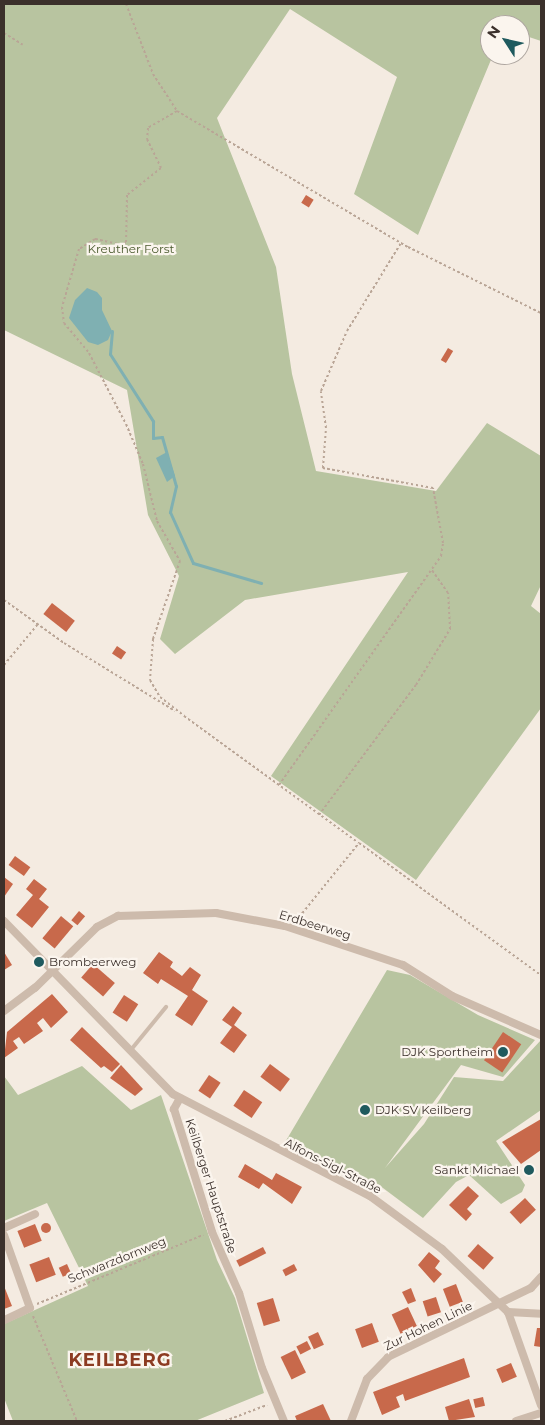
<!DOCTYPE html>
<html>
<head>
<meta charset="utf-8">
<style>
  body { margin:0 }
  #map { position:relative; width:545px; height:1425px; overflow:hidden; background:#f4ebe1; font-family:Montserrat,sans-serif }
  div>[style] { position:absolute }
  .green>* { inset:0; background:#b8c4a0 }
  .water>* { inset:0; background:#7fb0b2 }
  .stream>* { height:3px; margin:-1.5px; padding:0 1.5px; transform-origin:1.5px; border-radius:1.5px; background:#7fb0b2 }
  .building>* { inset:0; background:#c8694b; transform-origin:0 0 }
  .round { border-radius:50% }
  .path>* { height:2px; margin-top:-1px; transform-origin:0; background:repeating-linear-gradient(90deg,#b9a596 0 2.5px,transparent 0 5px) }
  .lane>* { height:4px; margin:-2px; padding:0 2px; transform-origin:2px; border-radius:2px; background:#cdbbac }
  .street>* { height:8px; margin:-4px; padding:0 4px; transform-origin:4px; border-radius:4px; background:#cdbbac }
  .dots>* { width:14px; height:14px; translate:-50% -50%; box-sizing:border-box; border:2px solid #fbf5ee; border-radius:50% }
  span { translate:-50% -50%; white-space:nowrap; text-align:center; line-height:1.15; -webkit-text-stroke:4.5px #fbf5ee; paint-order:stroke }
  .park-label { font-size:12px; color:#4a5a2e }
  .street-label { font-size:12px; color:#3b302b }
  .poi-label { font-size:12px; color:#3b302b }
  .left { translate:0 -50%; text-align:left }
  .right { translate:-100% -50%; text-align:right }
  .district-label { font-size:18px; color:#8c3b22; font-weight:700; letter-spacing:1px }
  .frame { position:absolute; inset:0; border:5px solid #3b302b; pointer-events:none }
  .north { position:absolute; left:480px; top:15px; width:50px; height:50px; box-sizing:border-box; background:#fbf5ee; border:1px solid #aea6a0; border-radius:50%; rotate:305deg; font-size:14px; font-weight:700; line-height:20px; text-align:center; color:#3b302b }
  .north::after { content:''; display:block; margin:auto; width:18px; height:22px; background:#1f5a5e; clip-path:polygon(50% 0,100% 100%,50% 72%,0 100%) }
</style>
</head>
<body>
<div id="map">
  <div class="green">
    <i style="clip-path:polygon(4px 4px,541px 4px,541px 41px,520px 34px,520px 25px,490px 25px,493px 55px,418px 235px,354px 194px,397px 77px,290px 9px,217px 118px,276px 267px,292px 374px,316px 471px,436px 491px,487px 423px,541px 456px,541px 585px,531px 606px,541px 614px,541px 708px,416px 880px,271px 776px,408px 572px,245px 600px,175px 654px,160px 639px,179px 576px,148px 515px,127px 390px,4px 330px)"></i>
    <i style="clip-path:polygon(387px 970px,410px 975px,478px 1015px,535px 1040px,503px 1077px,461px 1065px,385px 1168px,424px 1124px,454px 1077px,503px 1081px,541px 1040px,541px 1110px,496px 1141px,525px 1185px,522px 1192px,501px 1204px,469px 1175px,456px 1182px,423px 1218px,375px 1182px,371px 1187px,284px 1144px)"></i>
    <i style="clip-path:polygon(82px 1066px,131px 1110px,161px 1095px,217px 1260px,235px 1298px,264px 1393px,195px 1421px,13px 1421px,4px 1398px,4px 1324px,88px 1286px,47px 1203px,4px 1221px,4px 1076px,18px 1095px)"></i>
  </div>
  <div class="water">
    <i style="clip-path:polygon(87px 288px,97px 292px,102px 298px,102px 310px,112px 331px,108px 340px,98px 345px,88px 342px,69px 318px,75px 300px)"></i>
    <i style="clip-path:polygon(167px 452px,175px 476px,167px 482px,156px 458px)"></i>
  </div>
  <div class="stream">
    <i style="left:112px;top:331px;width:23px;rotate:95deg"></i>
    <i style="left:110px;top:354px;width:80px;rotate:57.3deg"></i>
    <i style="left:153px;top:421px;width:17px;rotate:90deg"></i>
    <i style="left:153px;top:438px;width:9px;rotate:-6deg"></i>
    <i style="left:162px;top:437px;width:51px;rotate:74.1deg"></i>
    <i style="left:176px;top:486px;width:27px;rotate:103deg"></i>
    <i style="left:170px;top:512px;width:56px;rotate:65.7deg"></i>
    <i style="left:193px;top:563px;width:71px;rotate:16.4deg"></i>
  </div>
  <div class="building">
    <i style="left:306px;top:195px;width:9px;height:9px;rotate:32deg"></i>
    <i style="left:448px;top:348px;width:6px;height:14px;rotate:31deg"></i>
    <i style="left:52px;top:603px;width:29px;height:14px;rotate:38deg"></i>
    <i style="left:117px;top:646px;width:11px;height:9px;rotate:34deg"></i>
    <i style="left:15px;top:856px;width:19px;height:11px;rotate:36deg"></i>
    <i style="clip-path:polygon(4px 877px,13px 884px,4px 897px)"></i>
    <i style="clip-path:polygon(34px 879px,47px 889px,39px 899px,49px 907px,32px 928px,16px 915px,33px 895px,26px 889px)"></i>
    <i style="left:79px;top:911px;width:8px;height:12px;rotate:40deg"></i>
    <i style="left:61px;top:916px;width:16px;height:29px;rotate:40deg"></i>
    <i style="clip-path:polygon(4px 952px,12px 965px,4px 970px)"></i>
    <i style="clip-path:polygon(159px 952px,173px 962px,170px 967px,182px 976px,190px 967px,201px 975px,192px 990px,208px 1001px,192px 1026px,175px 1015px,188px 996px,161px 979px,158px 984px,143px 973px)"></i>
    <i style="left:93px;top:964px;width:29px;height:18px;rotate:41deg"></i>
    <i style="clip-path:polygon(52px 994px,68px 1012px,51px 1028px,43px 1018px,37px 1023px,43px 1031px,24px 1044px,19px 1037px,13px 1041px,18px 1048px,4px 1058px,7px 1032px)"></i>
    <i style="left:124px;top:995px;width:17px;height:21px;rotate:33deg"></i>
    <i style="clip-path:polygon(233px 1006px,242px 1013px,234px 1025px,247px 1035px,234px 1053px,220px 1043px,232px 1027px,222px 1020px)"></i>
    <i style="clip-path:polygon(82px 1027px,120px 1064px,112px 1072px,104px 1066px,101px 1068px,70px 1040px)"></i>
    <i style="left:503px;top:1032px;width:22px;height:34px;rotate:34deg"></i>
    <i style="left:270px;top:1064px;width:25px;height:16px;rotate:37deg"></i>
    <i style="clip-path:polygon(121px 1065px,143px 1089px,135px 1096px,110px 1078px)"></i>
    <i style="left:209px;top:1075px;width:14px;height:19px;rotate:34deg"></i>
    <i style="left:244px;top:1090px;width:22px;height:19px;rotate:34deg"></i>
    <i style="clip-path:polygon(541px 1119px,541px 1150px,521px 1164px,502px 1142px)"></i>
    <i style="clip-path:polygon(245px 1164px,272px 1180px,276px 1173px,302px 1187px,292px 1204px,263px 1183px,259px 1189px,238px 1177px)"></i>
    <i style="clip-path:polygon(468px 1186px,479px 1196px,467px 1209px,472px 1214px,466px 1221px,449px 1205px)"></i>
    <i style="left:525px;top:1198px;width:16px;height:21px;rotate:47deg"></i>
    <i class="round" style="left:41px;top:1223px;width:10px;height:10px"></i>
    <i style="left:35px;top:1224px;width:18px;height:19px;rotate:68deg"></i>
    <i style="left:478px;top:1244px;width:21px;height:16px;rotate:41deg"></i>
    <i style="left:263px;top:1247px;width:7px;height:30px;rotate:63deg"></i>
    <i style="clip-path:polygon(429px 1252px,440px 1261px,435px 1268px,442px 1274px,434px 1283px,418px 1265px)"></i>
    <i style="left:49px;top:1257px;width:19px;height:21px;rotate:69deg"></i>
    <i style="left:67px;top:1264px;width:10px;height:9px;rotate:66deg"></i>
    <i style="left:294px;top:1264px;width:7px;height:13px;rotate:63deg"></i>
    <i style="left:456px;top:1284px;width:19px;height:14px;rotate:69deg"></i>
    <i style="clip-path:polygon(4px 1286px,12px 1306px,4px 1309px)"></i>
    <i style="clip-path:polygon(411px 1288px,416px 1301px,408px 1304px,402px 1292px)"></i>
    <i style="left:436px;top:1297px;width:16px;height:14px;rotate:72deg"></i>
    <i style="left:273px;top:1298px;width:24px;height:17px;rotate:73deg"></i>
    <i style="left:408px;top:1307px;width:21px;height:18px;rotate:65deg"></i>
    <i style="left:372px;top:1323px;width:20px;height:18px;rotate:70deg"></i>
    <i style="clip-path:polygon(537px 1328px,541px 1328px,541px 1347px,534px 1346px)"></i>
    <i style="left:318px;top:1332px;width:14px;height:11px;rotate:65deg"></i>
    <i style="left:307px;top:1341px;width:9px;height:12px;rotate:63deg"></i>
    <i style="left:295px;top:1350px;width:25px;height:16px;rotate:64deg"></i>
    <i style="clip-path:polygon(464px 1358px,470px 1377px,405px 1401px,403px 1394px,396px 1397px,400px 1407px,382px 1415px,373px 1392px)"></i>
    <i style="left:511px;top:1363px;width:15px;height:16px;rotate:67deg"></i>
    <i style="left:483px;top:1397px;width:9px;height:10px;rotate:77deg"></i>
    <i style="clip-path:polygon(469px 1399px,475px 1417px,449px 1421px,445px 1407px)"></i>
    <i style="clip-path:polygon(323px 1404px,331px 1421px,297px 1421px,295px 1416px)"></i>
  </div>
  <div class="path">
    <i style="left:126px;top:4px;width:75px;rotate:68.9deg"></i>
    <i style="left:153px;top:74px;width:44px;rotate:57deg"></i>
    <i style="left:177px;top:111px;width:268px;rotate:30.5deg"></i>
    <i style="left:408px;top:247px;width:148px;rotate:26.4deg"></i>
    <i style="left:4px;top:33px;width:22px;rotate:32deg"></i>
    <i style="left:177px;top:111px;width:34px;rotate:150deg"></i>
    <i style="left:148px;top:128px;width:11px;rotate:95deg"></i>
    <i style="left:147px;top:139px;width:32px;rotate:64deg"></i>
    <i style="left:161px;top:168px;width:43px;rotate:141.5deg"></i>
    <i style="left:127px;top:195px;width:47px;rotate:91.2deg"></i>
    <i style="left:126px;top:242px;width:5px;rotate:143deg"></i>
    <i style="left:122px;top:245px;width:28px;rotate:-167deg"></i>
    <i style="left:95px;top:239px;width:19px;rotate:148deg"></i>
    <i style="left:79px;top:249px;width:60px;rotate:106.3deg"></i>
    <i style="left:62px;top:307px;width:16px;rotate:83deg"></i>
    <i style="left:64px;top:323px;width:39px;rotate:50deg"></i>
    <i style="left:89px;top:353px;width:80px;rotate:62.5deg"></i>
    <i style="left:126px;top:424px;width:43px;rotate:67deg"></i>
    <i style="left:143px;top:464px;width:59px;rotate:76.2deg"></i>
    <i style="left:157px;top:521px;width:46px;rotate:60.1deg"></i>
    <i style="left:180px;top:561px;width:83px;rotate:109.1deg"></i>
    <i style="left:153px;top:639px;width:41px;rotate:94.2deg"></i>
    <i style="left:150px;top:680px;width:20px;rotate:60deg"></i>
    <i style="left:160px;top:697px;width:31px;rotate:38deg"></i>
    <i style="left:184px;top:716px;width:216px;rotate:36deg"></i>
    <i style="left:4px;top:600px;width:74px;rotate:35.6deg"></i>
    <i style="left:64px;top:643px;width:130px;rotate:31.5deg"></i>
    <i style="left:4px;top:665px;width:53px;rotate:-50.3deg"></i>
    <i style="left:279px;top:785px;width:281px;rotate:-54.7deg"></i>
    <i style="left:441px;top:556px;width:13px;rotate:-81deg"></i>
    <i style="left:443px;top:543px;width:56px;rotate:-100.3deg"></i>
    <i style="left:433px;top:488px;width:112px;rotate:-169.7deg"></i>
    <i style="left:323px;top:468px;width:40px;rotate:-85.7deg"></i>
    <i style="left:326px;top:428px;width:37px;rotate:-98deg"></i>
    <i style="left:321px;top:391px;width:65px;rotate:-66.6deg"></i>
    <i style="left:347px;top:331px;width:103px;rotate:-58.5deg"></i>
    <i style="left:319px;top:815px;width:162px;rotate:-53.3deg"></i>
    <i style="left:416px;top:685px;width:66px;rotate:-58.7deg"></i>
    <i style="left:450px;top:629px;width:36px;rotate:-93deg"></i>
    <i style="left:448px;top:593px;width:28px;rotate:-125deg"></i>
    <i style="left:296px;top:921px;width:100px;rotate:-51.1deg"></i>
    <i style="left:359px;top:843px;width:225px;rotate:36deg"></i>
    <i style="left:37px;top:1304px;width:180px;rotate:-22.6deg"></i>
    <i style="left:33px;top:1316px;width:114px;rotate:67.3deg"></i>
    <i style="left:225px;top:1421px;width:45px;rotate:-20.9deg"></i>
  </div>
  <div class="lane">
    <i style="left:130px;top:1051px;width:57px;rotate:-50.7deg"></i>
  </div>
  <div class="street">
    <i style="left:4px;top:921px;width:242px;rotate:45.7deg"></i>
    <i style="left:173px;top:1094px;width:222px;rotate:27.4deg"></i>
    <i style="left:370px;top:1196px;width:89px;rotate:36.4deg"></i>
    <i style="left:442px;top:1249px;width:91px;rotate:43.7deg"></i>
    <i style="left:508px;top:1312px;width:99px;rotate:70.5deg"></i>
    <i style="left:4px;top:1011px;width:39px;rotate:-37deg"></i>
    <i style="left:35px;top:988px;width:87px;rotate:-44.5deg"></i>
    <i style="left:97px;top:927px;width:24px;rotate:-28deg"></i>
    <i style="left:118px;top:916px;width:98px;rotate:-1.8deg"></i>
    <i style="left:216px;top:913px;width:70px;rotate:10.7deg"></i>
    <i style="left:285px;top:926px;width:124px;rotate:18.3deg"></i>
    <i style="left:403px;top:965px;width:58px;rotate:32.3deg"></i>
    <i style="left:452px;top:996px;width:97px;rotate:23.7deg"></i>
    <i style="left:180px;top:1098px;width:13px;rotate:119deg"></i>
    <i style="left:174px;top:1109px;width:129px;rotate:72.8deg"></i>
    <i style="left:212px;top:1232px;width:67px;rotate:66.1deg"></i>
    <i style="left:239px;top:1293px;width:78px;rotate:73deg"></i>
    <i style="left:262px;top:1368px;width:57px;rotate:67.5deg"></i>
    <i style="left:4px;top:1228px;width:34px;rotate:-24deg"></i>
    <i style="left:4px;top:1235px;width:77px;rotate:70.4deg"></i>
    <i style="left:30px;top:1308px;width:29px;rotate:155deg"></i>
    <i style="left:508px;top:1312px;width:33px;rotate:3deg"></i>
    <i style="left:351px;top:1421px;width:45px;rotate:-69.1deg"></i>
    <i style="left:367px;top:1379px;width:30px;rotate:-46deg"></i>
    <i style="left:388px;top:1357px;width:159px;rotate:-25.8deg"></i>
    <i style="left:531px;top:1288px;width:15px;rotate:-48deg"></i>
    <i style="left:516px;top:1421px;width:26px;rotate:-18deg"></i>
  </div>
  <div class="dots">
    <i style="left:39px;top:962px;background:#1f5a5e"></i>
    <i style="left:503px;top:1052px;background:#1f5a5e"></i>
    <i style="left:365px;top:1110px;background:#1f5a5e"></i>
    <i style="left:529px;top:1170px;background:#1f5a5e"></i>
  </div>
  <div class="park-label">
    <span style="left:131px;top:249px">Kreuther Forst</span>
  </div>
  <div class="street-label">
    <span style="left:315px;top:925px;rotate:17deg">Erdbeerweg</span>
    <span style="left:333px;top:1166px;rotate:27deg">Alfons-Sigl-Straße</span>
    <span style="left:211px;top:1186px;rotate:72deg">Keilberger Hauptstraße</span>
    <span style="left:117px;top:1260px;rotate:-22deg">Schwarzdornweg</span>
    <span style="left:428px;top:1326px;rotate:-26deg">Zur Hohen Linie</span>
  </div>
  <div class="poi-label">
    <span class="left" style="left:49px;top:962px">Brombeerweg</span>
    <span class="right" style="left:493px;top:1052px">DJK Sportheim</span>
    <span class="left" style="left:375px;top:1110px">DJK SV Keilberg</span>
    <span class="right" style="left:519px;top:1170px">Sankt Michael</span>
  </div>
  <div class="district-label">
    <span style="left:120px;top:1360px">KEILBERG</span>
  </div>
  <div class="frame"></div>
  <div class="north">N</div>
</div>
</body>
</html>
